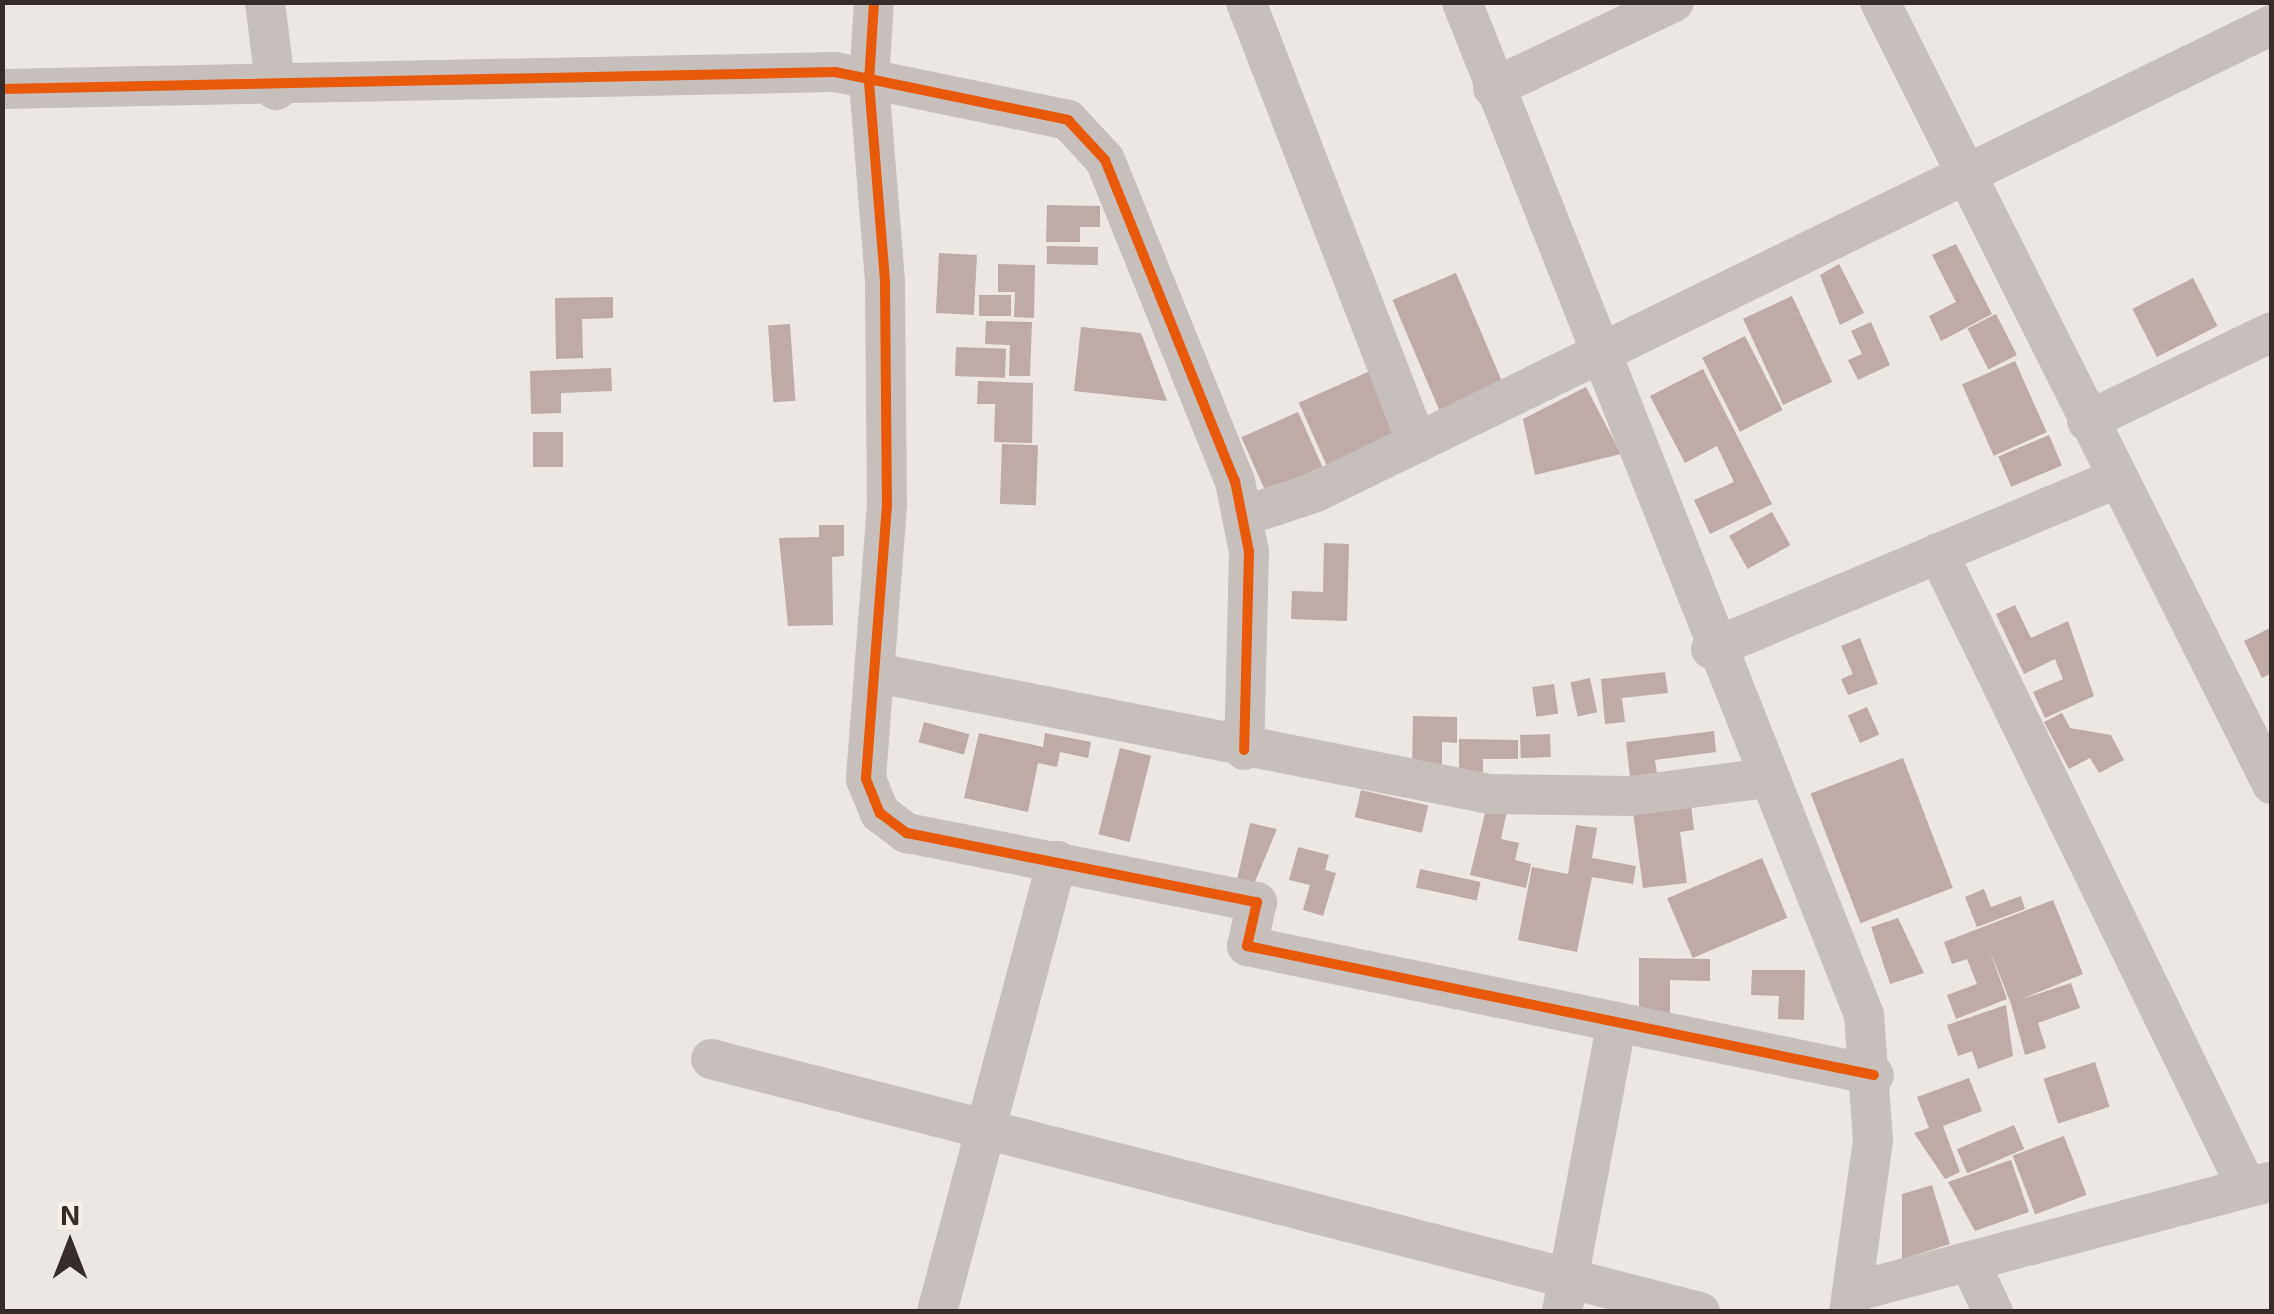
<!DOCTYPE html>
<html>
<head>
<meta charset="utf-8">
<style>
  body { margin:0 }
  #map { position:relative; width:2274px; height:1314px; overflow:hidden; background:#ece7e2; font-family:"Exo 2",sans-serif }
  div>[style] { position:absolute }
  .building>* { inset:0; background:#beaaa6; transform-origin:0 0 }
  .minor>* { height:40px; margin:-20px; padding:0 20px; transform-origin:20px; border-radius:20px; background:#c6bfbb }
  .cycleway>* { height:10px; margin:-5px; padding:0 5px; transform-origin:5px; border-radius:5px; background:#e8590c }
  span { translate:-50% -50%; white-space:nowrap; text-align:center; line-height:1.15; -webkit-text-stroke:8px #f8f1ea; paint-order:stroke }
  .frame { position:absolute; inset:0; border:5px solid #362c29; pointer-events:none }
  .north { position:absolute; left:20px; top:1194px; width:100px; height:100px; -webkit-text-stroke:8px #f8f1ea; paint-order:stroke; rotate:0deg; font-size:28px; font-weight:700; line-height:40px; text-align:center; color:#362c29 }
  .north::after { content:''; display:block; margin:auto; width:35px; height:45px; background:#362c29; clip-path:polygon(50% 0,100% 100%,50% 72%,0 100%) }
</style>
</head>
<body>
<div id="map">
  <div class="building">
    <i style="clip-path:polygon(1047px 205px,1100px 206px,1100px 227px,1080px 227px,1080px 242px,1046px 242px)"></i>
    <i style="clip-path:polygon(1956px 244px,1992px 314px,1941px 341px,1929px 316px,1956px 302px,1932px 255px)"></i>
    <i style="left:1047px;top:246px;width:51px;height:18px;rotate:1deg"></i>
    <i style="left:939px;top:253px;width:38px;height:60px;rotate:3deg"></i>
    <i style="clip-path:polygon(998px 264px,1035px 265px,1034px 318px,1014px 317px,1015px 292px,998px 292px)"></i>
    <i style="clip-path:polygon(1839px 264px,1864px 313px,1840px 325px,1820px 275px)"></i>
    <i style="left:1456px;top:273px;width:121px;height:69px;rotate:67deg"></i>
    <i style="left:2193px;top:278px;width:54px;height:68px;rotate:63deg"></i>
    <i style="left:979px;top:295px;width:32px;height:21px"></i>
    <i style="left:1792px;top:296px;width:95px;height:54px;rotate:65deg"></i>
    <i style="clip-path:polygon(613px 297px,613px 318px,582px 319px,583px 358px,556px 359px,555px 298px)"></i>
    <i style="left:1996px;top:314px;width:46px;height:32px;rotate:63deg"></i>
    <i style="clip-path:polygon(986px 321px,1032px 322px,1030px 376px,1009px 376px,1010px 345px,985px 344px)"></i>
    <i style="clip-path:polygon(1871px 322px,1890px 365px,1858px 380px,1848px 360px,1862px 354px,1851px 331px)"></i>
    <i style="left:790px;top:324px;width:77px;height:22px;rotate:86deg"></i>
    <i style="clip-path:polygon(1081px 327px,1141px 333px,1167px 401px,1074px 391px)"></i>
    <i style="left:1745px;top:336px;width:83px;height:48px;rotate:63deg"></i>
    <i style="left:956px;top:347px;width:50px;height:29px;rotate:2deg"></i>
    <i style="left:2015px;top:361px;width:78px;height:58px;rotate:66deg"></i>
    <i style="clip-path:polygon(611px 368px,612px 391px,561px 393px,561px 413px,531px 414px,530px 371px)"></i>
    <i style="clip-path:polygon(1703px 369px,1772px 504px,1710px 534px,1694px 500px,1734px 482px,1717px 446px,1685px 463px,1650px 396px)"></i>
    <i style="left:1370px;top:371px;width:69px;height:78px;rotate:66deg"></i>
    <i style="clip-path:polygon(978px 381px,1033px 383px,1032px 443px,994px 442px,995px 404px,977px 404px)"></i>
    <i style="clip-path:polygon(1586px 387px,1621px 454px,1535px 475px,1523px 419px)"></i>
    <i style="left:1298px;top:412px;width:60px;height:62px;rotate:66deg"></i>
    <i style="left:533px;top:432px;width:30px;height:35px"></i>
    <i style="left:2049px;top:435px;width:33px;height:55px;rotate:67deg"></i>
    <i style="left:1002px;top:444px;width:36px;height:60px;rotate:2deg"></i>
    <i style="left:1772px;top:512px;width:38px;height:49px;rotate:61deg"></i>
    <i style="clip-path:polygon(819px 525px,844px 525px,844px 556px,832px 557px,833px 625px,788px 626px,779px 538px,819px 537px)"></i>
    <i style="clip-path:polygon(1324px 543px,1349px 544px,1347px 621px,1291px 619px,1292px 591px,1323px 592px)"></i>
    <i style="clip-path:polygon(2015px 605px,2031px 638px,2068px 621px,2094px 696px,2045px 718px,2033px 692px,2063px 679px,2055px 659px,2024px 674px,1996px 614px)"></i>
    <i style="clip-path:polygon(2272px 627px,2272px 673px,2262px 678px,2244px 641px)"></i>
    <i style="clip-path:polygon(1860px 638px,1878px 684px,1848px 695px,1841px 679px,1853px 674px,1841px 646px)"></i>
    <i style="clip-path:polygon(1665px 672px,1668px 693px,1622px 698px,1625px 722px,1605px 724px,1601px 679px)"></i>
    <i style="left:1590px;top:678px;width:35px;height:20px;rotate:78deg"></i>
    <i style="left:1554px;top:684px;width:30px;height:22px;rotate:82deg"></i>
    <i style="left:1867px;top:707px;width:30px;height:21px;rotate:66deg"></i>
    <i style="clip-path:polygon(2062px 713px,2070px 728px,2111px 735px,2124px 760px,2099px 773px,2090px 758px,2069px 769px,2044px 722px)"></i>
    <i style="clip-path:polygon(1413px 716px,1457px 717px,1457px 743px,1442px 742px,1442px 770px,1412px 769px)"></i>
    <i style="left:924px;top:722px;width:47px;height:21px;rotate:15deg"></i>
    <i style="clip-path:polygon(1714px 731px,1716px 752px,1655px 760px,1658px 781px,1631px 785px,1626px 742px)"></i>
    <i style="clip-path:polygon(979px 733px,1043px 747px,1045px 733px,1091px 742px,1088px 758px,1060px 752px,1057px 767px,1038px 763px,1028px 812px,964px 798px)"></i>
    <i style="left:1550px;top:734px;width:23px;height:30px;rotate:88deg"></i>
    <i style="clip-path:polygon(1459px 739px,1518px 740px,1518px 759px,1483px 759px,1483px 772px,1459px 772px)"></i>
    <i style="left:1120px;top:748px;width:32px;height:89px;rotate:14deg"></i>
    <i style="left:1903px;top:758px;width:139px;height:99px;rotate:69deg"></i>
    <i style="left:1361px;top:790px;width:69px;height:28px;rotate:13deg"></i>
    <i style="clip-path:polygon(1488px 801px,1508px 806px,1501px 839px,1519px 843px,1515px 860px,1531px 864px,1526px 888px,1470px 875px)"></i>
    <i style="clip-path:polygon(1691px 805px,1694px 830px,1680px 832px,1687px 883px,1643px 888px,1633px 812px)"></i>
    <i style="clip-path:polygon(1250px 823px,1277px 829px,1254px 884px,1237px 880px)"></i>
    <i style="clip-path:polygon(1576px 825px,1597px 828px,1592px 858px,1636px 866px,1633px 884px,1592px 877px,1577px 952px,1518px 940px,1532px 867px,1568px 874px)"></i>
    <i style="clip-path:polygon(1298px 847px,1329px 855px,1325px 870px,1336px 873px,1323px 916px,1303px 910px,1310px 885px,1289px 880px)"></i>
    <i style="left:1762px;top:858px;width:65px;height:103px;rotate:67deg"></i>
    <i style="left:1420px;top:869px;width:62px;height:19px;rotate:12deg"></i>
    <i style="clip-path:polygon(1984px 889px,1991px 907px,2021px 896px,2025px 909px,1977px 927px,1965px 897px)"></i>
    <i style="clip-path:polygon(2053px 900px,2083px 974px,2019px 1000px,2071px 983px,2080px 1008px,2038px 1023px,2046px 1048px,2025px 1055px,2011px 1004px,1989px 948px,2007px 999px,1956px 1019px,1947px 995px,1977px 984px,1967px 959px,1952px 964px,1944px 942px)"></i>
    <i style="clip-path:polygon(1898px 918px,1924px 973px,1890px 984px,1871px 927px)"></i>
    <i style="clip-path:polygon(1639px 958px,1710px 959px,1710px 981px,1670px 980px,1670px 1014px,1639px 1014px)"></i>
    <i style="clip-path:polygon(1752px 970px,1805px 970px,1804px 1020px,1778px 1019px,1779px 996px,1751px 995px)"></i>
    <i style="clip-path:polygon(2006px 1005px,2013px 1056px,1978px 1069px,1972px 1051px,1958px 1056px,1947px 1025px)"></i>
    <i style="left:2095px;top:1062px;width:47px;height:54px;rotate:72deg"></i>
    <i style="clip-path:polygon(1969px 1078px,1982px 1111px,1943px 1126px,1960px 1172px,1945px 1179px,1914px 1133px,1929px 1128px,1917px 1097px)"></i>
    <i style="left:2014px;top:1125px;width:26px;height:62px;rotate:67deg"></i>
    <i style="left:2064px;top:1136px;width:63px;height:55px;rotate:69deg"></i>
    <i style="clip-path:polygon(2011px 1160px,2029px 1212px,1975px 1231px,1948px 1182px)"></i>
    <i style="clip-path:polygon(1932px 1185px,1950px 1244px,1902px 1259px,1902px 1194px)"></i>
  </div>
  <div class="minor">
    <i style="left:265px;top:2px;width:89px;rotate:82.9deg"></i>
    <i style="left:874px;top:2px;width:80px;rotate:93.6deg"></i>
    <i style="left:869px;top:82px;width:202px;rotate:85.4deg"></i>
    <i style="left:885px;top:283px;width:222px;rotate:89.5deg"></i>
    <i style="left:887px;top:505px;width:275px;rotate:94.4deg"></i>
    <i style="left:866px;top:779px;width:37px;rotate:68deg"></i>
    <i style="left:880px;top:813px;width:34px;rotate:37deg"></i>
    <i style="left:907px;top:833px;width:357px;rotate:11.2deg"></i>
    <i style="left:1257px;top:902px;width:45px;rotate:102.8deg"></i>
    <i style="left:1247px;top:946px;width:640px;rotate:11.63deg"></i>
    <i style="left:1246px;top:2px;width:473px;rotate:68.8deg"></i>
    <i style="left:1462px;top:2px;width:1090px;rotate:68.35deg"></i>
    <i style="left:1864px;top:1015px;width:125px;rotate:85.9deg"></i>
    <i style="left:1873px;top:1140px;width:174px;rotate:97.9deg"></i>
    <i style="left:1880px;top:2px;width:875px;rotate:63.38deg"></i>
    <i style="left:1493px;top:88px;width:200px;rotate:-25.4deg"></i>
    <i style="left:2px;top:89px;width:833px;rotate:-1.17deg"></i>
    <i style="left:835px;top:72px;width:238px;rotate:11.6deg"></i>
    <i style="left:1068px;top:120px;width:54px;rotate:47.2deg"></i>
    <i style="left:1105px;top:160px;width:346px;rotate:68deg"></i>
    <i style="left:1235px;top:481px;width:72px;rotate:78.8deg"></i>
    <i style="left:1249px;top:552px;width:198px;rotate:91.4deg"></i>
    <i style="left:2087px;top:421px;width:205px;rotate:-25.7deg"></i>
    <i style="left:1244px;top:516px;width:76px;rotate:-18.4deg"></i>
    <i style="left:1316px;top:492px;width:1064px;rotate:-26.04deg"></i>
    <i style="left:1938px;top:553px;width:706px;rotate:64.05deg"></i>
    <i style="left:1711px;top:649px;width:438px;rotate:-22.8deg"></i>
    <i style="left:877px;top:673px;width:625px;rotate:11.17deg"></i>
    <i style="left:1490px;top:794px;width:140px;rotate:0.8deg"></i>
    <i style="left:1630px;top:796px;width:138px;rotate:-7.5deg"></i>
    <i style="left:711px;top:1059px;width:1021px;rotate:14.35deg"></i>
    <i style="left:1970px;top:1263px;width:54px;rotate:64.9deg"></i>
    <i style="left:1853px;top:1292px;width:431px;rotate:-14.8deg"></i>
    <i style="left:937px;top:1312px;width:467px;rotate:-75.1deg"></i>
    <i style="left:1562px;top:1312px;width:295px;rotate:-79.3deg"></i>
  </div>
  <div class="cycleway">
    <i style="left:874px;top:2px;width:80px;rotate:93.6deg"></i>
    <i style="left:869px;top:82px;width:202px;rotate:85.4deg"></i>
    <i style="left:885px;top:283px;width:222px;rotate:89.5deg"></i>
    <i style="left:887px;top:505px;width:275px;rotate:94.4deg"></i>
    <i style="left:866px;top:779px;width:37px;rotate:68deg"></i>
    <i style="left:880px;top:813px;width:34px;rotate:37deg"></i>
    <i style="left:907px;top:833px;width:357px;rotate:11.2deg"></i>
    <i style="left:1257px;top:902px;width:45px;rotate:102.8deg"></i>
    <i style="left:1247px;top:946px;width:640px;rotate:11.63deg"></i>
    <i style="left:2px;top:89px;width:833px;rotate:-1.17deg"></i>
    <i style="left:835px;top:72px;width:238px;rotate:11.6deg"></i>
    <i style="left:1068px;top:120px;width:54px;rotate:47.2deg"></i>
    <i style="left:1105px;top:160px;width:346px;rotate:68deg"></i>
    <i style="left:1235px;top:481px;width:72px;rotate:78.8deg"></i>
    <i style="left:1249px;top:552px;width:198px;rotate:91.4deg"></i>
  </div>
  <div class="frame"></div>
  <div class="north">N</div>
</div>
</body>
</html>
